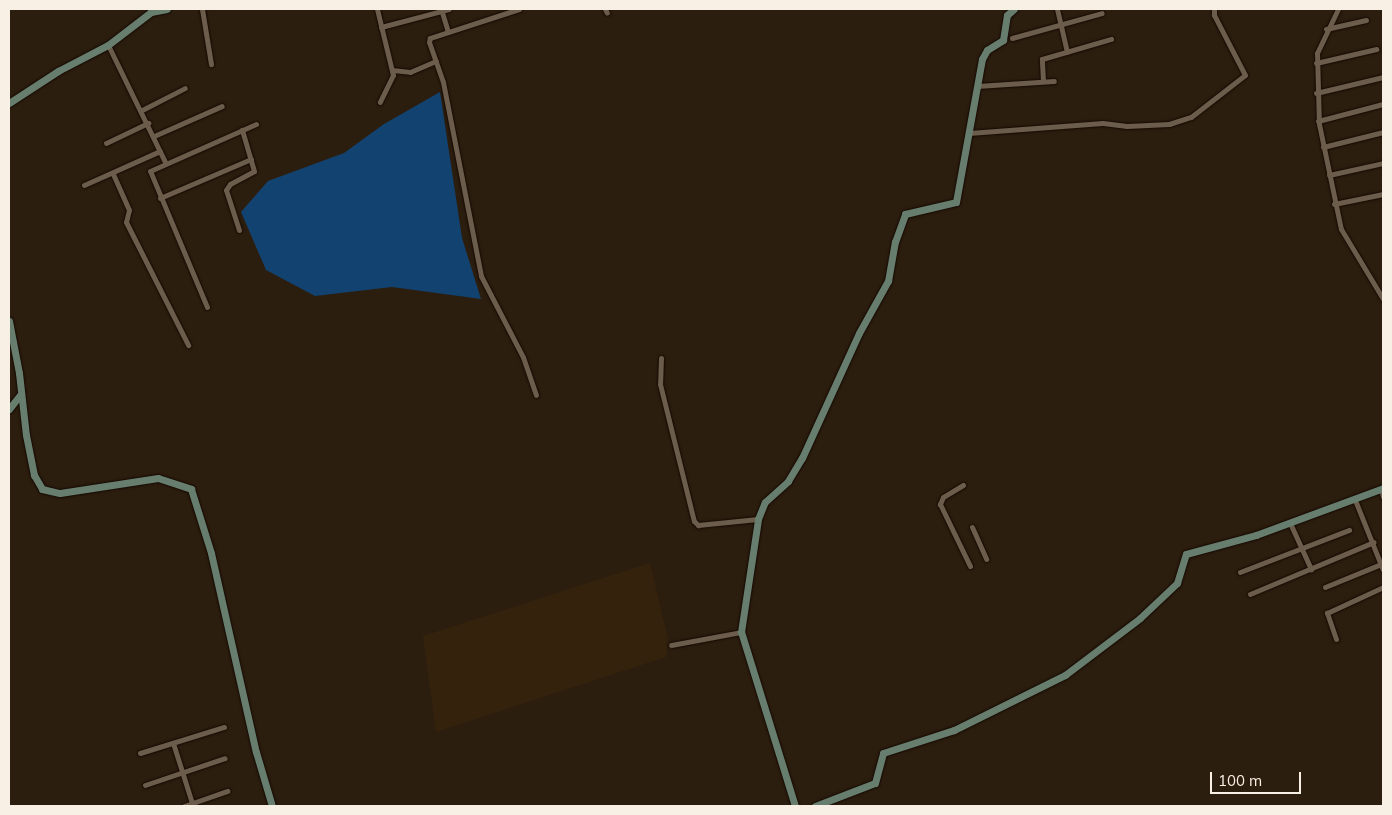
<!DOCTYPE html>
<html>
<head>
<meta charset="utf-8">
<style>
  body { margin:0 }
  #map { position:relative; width:1392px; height:815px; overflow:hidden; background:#2c1e0f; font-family:Mulish,sans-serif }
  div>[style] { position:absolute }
  .built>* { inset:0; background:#34220d }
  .water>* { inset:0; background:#124270 }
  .roads { filter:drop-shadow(0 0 1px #140800) drop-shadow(0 0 1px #140800) }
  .street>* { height:5px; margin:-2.5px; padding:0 2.5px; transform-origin:2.5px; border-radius:2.5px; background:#6c5c4b }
  .secondary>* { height:7px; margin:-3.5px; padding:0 3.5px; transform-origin:3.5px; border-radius:3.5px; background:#677e6e }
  span { translate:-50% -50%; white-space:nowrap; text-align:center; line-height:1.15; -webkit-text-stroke:4.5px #2c1e0f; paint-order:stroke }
  .frame { position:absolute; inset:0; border:10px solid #f8efe5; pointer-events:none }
  .scale { position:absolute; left:1210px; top:772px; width:91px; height:22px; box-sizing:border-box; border:2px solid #f8efe5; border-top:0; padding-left:6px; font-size:15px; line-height:18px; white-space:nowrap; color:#f8efe5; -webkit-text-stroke:4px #2c1e0f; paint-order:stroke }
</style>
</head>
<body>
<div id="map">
  <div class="built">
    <i style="clip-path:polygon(650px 563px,668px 639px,666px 657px,436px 732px,423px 636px)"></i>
  </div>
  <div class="water">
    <i style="clip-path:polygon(440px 92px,462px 238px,481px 299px,392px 287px,315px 296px,266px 270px,241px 212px,268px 181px,344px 153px,384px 124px)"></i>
  </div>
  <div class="roads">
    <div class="street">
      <i style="left:202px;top:9px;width:56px;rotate:80.7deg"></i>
      <i style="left:377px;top:9px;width:68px;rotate:76.4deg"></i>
      <i style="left:393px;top:75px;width:30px;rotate:116deg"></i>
      <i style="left:441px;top:9px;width:24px;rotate:73deg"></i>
      <i style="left:519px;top:9px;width:94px;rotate:162deg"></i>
      <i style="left:430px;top:38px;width:4px;rotate:104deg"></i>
      <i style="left:429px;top:42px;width:42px;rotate:70.7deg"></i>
      <i style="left:443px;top:82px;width:198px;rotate:78.9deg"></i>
      <i style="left:481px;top:276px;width:91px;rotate:62.6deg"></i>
      <i style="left:523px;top:357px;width:40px;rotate:71.1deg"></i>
      <i style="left:605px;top:9px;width:4px;rotate:63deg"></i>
      <i style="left:1057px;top:9px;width:44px;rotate:76.9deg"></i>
      <i style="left:1338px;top:9px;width:49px;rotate:115.5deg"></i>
      <i style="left:1317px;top:53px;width:71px;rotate:88.4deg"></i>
      <i style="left:1319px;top:124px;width:107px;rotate:78.2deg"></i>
      <i style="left:1341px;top:229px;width:82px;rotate:59deg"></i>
      <i style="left:381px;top:27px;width:70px;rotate:-14.8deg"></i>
      <i style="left:1326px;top:29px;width:41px;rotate:-12.7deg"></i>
      <i style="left:1012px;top:38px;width:93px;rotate:-15.5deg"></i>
      <i style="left:108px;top:45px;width:130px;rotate:64deg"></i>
      <i style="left:1316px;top:63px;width:62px;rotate:-13.1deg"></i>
      <i style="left:392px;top:70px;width:18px;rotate:6deg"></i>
      <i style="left:410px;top:72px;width:28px;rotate:-23deg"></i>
      <i style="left:1043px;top:81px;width:22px;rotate:-93deg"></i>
      <i style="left:1042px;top:59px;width:72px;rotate:-16.2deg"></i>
      <i style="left:977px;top:86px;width:77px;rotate:-3.7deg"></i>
      <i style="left:1316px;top:93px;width:69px;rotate:-13.4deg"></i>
      <i style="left:142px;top:110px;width:48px;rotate:-27.1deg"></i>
      <i style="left:1318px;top:121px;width:67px;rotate:-14.7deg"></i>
      <i style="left:969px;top:133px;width:134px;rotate:-4.3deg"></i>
      <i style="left:1103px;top:123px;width:24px;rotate:7deg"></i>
      <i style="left:1127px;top:126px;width:42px;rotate:-2.7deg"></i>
      <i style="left:1169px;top:124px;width:23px;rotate:-18deg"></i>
      <i style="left:1191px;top:117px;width:68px;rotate:-37.9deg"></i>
      <i style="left:1245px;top:75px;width:68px;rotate:-117.3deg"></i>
      <i style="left:1214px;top:15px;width:6px;rotate:-90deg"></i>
      <i style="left:154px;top:136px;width:74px;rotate:-23.8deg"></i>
      <i style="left:106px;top:143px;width:47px;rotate:-25.5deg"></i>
      <i style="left:1323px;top:147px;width:62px;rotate:-14deg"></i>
      <i style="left:113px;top:174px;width:39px;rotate:66deg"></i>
      <i style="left:129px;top:210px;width:12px;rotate:104deg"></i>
      <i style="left:126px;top:222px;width:138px;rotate:63.2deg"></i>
      <i style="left:1329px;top:175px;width:55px;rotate:-12.5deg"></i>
      <i style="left:84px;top:185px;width:83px;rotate:-24.1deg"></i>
      <i style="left:160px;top:198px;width:99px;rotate:-23.2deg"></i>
      <i style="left:1334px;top:204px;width:50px;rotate:-11.5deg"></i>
      <i style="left:239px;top:230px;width:42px;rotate:-108deg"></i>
      <i style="left:226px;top:190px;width:7px;rotate:-56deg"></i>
      <i style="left:230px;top:184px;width:27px;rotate:-28deg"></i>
      <i style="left:254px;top:171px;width:43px;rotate:-106.3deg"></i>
      <i style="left:207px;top:307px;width:147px;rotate:-112.7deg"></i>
      <i style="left:150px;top:171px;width:116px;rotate:-23.9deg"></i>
      <i style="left:661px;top:358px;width:26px;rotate:92deg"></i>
      <i style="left:660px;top:384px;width:141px;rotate:76.1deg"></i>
      <i style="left:694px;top:521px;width:6px;rotate:45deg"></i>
      <i style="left:698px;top:525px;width:60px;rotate:-5.7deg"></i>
      <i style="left:963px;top:485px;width:23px;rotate:149deg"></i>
      <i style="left:943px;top:497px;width:8px;rotate:113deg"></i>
      <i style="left:940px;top:504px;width:69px;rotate:64.2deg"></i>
      <i style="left:1381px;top:489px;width:8px;rotate:76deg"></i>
      <i style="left:1355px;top:500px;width:75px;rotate:68.2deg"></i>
      <i style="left:1290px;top:523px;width:51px;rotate:65.5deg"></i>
      <i style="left:972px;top:527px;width:35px;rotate:66deg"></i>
      <i style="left:1240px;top:572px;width:117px;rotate:-21.1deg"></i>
      <i style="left:1325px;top:587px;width:61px;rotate:-22.3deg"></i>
      <i style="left:1250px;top:594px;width:134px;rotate:-22.8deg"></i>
      <i style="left:1336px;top:639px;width:28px;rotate:-109deg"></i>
      <i style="left:1327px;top:613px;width:62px;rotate:-24.9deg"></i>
      <i style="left:671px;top:645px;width:71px;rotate:-10.5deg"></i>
      <i style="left:173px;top:743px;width:66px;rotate:72.4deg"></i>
      <i style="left:140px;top:753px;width:88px;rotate:-17.2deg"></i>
      <i style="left:145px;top:785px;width:84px;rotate:-18.6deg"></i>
      <i style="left:184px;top:806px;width:46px;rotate:-19.2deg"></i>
    </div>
    <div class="secondary">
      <i style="left:9px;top:103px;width:59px;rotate:-33.1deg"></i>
      <i style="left:58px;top:71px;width:56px;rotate:-27.5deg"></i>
      <i style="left:108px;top:45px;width:54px;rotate:-37.5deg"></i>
      <i style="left:151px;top:12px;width:16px;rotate:-11deg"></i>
      <i style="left:9px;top:321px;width:53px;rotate:79.1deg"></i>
      <i style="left:19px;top:373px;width:62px;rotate:83.6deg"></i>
      <i style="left:26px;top:435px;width:41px;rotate:78.7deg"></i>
      <i style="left:34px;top:475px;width:16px;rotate:60deg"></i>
      <i style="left:42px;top:489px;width:18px;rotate:13deg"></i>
      <i style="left:60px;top:493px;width:99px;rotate:-8.7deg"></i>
      <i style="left:158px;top:478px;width:35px;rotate:18deg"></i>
      <i style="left:191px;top:489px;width:67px;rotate:72.6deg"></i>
      <i style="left:211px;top:553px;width:204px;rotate:77.3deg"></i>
      <i style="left:256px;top:752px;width:56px;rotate:73.5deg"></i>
      <i style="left:9px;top:409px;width:18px;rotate:-52deg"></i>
      <i style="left:795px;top:806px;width:182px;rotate:-107.2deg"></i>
      <i style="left:741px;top:632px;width:114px;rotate:-81.4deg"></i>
      <i style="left:758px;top:519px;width:18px;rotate:-68deg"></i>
      <i style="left:765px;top:502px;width:31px;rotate:-42deg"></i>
      <i style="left:788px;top:481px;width:27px;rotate:-59deg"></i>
      <i style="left:802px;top:458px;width:137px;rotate:-65.5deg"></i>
      <i style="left:859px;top:333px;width:60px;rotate:-60.9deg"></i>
      <i style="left:888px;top:281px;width:40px;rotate:-80deg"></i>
      <i style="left:895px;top:242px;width:30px;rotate:-70deg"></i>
      <i style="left:905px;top:214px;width:52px;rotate:-13.2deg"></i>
      <i style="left:956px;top:202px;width:145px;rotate:-79.7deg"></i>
      <i style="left:982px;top:59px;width:10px;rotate:-61deg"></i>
      <i style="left:987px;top:50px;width:19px;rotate:-32deg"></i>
      <i style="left:1003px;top:40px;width:25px;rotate:-81deg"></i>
      <i style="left:1007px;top:15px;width:9px;rotate:-41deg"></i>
      <i style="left:815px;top:806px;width:64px;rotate:-21deg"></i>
      <i style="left:875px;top:783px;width:31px;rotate:-75deg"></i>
      <i style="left:883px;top:753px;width:75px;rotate:-17.9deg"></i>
      <i style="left:954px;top:730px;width:124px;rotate:-26.4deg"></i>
      <i style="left:1065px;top:675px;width:94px;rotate:-37.2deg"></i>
      <i style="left:1140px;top:618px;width:51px;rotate:-43.4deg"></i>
      <i style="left:1177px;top:583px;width:30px;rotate:-73deg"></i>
      <i style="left:1186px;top:554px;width:73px;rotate:-15.2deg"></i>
      <i style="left:1256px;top:535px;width:135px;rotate:-20.3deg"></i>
    </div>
  </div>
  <div class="frame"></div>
  <div class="scale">100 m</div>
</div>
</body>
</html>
